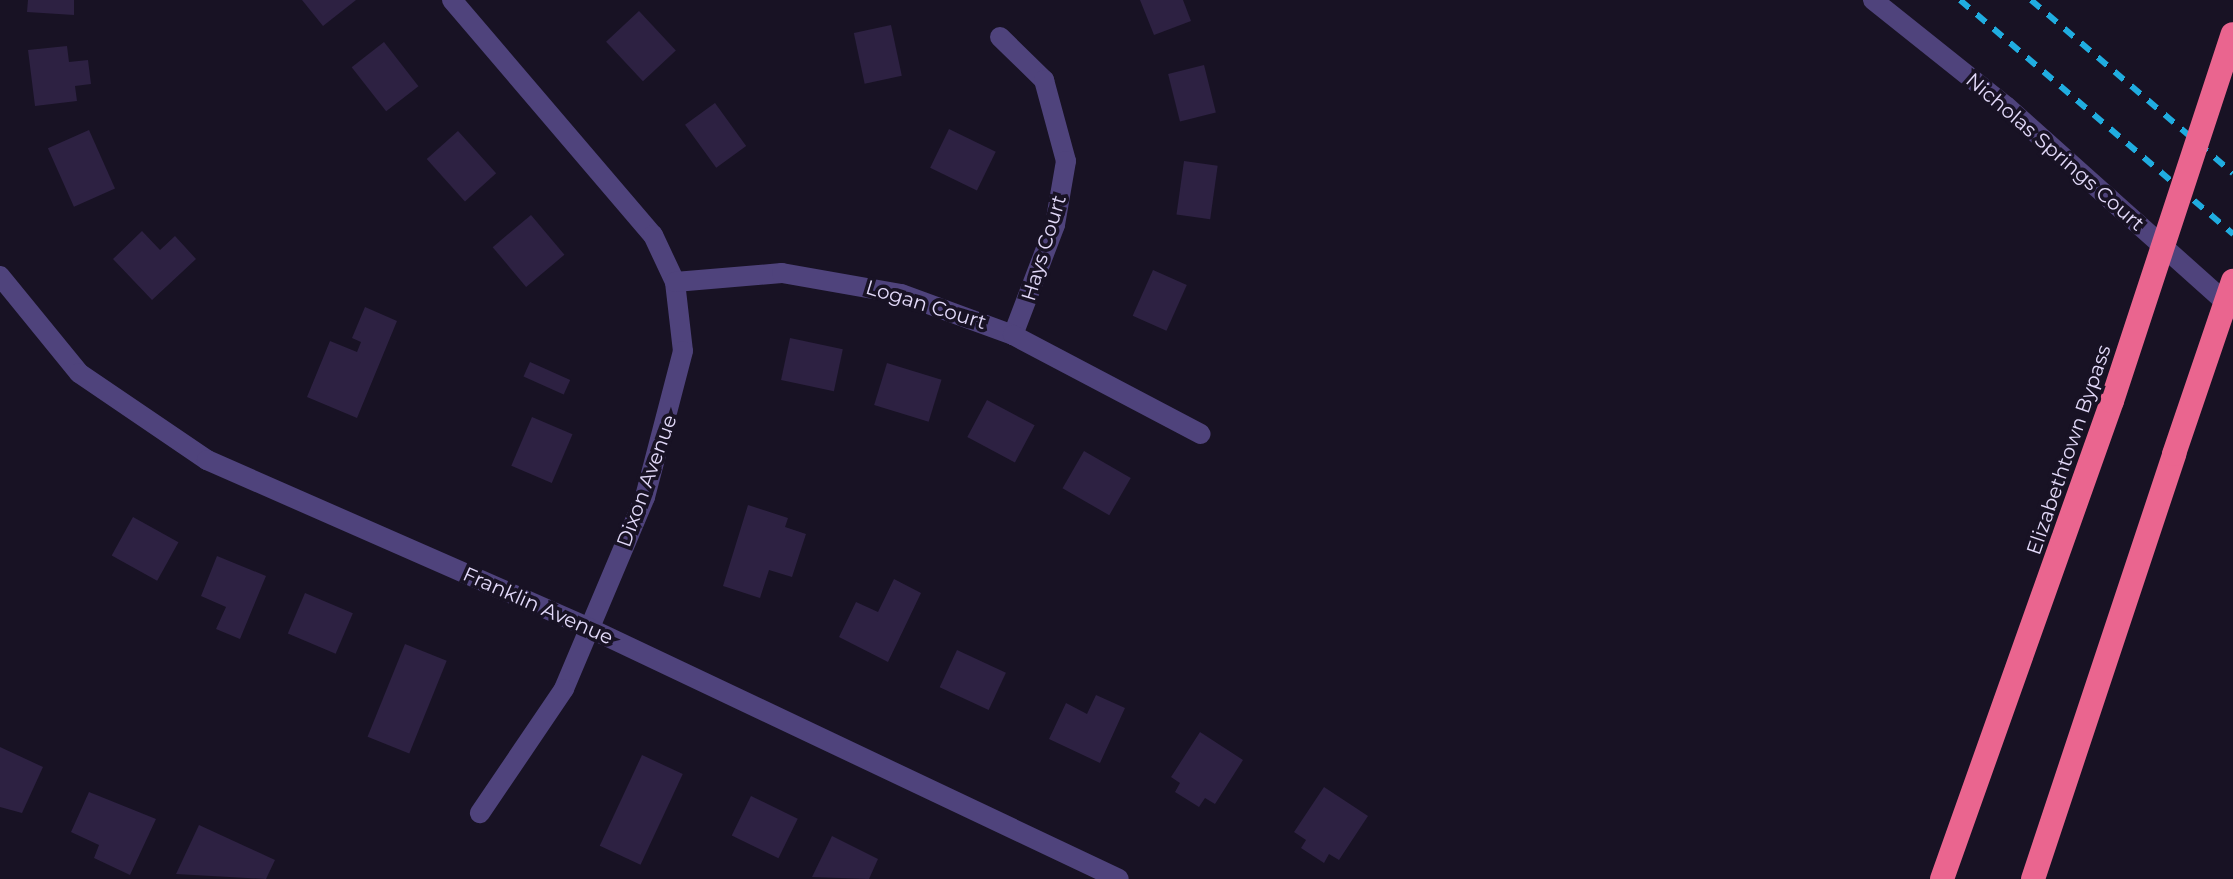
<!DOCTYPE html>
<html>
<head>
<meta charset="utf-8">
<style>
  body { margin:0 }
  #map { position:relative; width:2233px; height:879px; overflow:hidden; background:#181224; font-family:Montserrat,sans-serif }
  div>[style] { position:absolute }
  .building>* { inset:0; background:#2d2142; transform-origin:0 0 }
  .minor>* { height:20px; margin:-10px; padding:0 10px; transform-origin:10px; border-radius:10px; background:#4f437c }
  .highway>* { height:24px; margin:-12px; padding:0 12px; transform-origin:12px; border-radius:12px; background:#ea658f }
  .rail>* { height:6px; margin-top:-3px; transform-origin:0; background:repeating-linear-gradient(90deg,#20ade0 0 12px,transparent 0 22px) }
  .highway-bridge>* { height:24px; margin:-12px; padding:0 12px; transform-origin:12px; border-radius:12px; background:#ea658f }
  span { translate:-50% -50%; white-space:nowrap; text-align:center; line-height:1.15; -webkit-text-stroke:7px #181224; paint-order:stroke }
  .street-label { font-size:20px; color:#e3dafa }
</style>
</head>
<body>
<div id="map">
  <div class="building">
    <i style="clip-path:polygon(28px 0,74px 0,74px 15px,27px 12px)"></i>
    <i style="clip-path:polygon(302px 0,356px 0,323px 26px)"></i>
    <i style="clip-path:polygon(1140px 0,1183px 0,1191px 21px,1154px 35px)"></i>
    <i style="left:639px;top:11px;width:54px;height:45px;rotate:47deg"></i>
    <i style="left:891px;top:25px;width:52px;height:38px;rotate:78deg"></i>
    <i style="left:384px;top:42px;width:56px;height:41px;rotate:52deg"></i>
    <i style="clip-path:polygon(67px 46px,69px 62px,88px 60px,91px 84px,75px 86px,77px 101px,35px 106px,28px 50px)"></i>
    <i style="left:1204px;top:65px;width:49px;height:37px;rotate:76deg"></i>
    <i style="left:715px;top:103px;width:53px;height:37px;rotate:54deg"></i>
    <i style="left:949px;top:129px;width:52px;height:43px;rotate:26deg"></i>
    <i style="left:89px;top:130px;width:64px;height:45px;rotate:66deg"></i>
    <i style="left:458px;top:131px;width:57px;height:42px;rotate:48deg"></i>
    <i style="left:1184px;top:161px;width:34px;height:54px;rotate:8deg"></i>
    <i style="left:531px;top:215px;width:52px;height:50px;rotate:50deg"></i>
    <i style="clip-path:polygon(142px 231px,160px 250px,175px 236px,196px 259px,152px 300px,113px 259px)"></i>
    <i style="left:1153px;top:270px;width:37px;height:50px;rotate:24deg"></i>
    <i style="clip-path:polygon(365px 307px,397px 321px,357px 418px,307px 397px,330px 341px,357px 352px,361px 342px,352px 338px)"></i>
    <i style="left:790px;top:338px;width:54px;height:43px;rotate:12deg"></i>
    <i style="left:530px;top:362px;width:44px;height:16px;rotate:24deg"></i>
    <i style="left:887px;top:363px;width:57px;height:44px;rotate:17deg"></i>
    <i style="left:987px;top:400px;width:54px;height:42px;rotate:28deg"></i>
    <i style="left:532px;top:417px;width:44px;height:53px;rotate:23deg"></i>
    <i style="left:1084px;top:451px;width:54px;height:43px;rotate:30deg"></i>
    <i style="clip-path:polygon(748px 505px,788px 518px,785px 527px,806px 534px,792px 577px,769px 570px,760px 598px,723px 586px)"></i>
    <i style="left:133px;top:517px;width:52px;height:44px;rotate:29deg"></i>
    <i style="clip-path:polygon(217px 556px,266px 576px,240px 639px,216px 629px,226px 607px,201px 596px)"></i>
    <i style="clip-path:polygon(894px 579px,921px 593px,888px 662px,839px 637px,856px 602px,878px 612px)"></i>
    <i style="left:305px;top:593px;width:52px;height:44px;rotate:23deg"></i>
    <i style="left:405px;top:644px;width:45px;height:100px;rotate:22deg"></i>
    <i style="left:957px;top:650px;width:54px;height:41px;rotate:25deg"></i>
    <i style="clip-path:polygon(1096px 695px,1125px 708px,1100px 763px,1049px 739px,1066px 703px,1087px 714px)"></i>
    <i style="clip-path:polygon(1200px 732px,1243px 760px,1215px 804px,1205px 798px,1199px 807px,1175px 792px,1180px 783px,1171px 777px)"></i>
    <i style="clip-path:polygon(0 747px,43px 767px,22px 813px,0 807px)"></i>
    <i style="left:642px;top:755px;width:45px;height:100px;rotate:25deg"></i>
    <i style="clip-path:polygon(1324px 787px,1368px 816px,1339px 860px,1329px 854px,1324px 863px,1301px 848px,1306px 840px,1294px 832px)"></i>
    <i style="clip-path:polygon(89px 792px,156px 819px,130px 875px,94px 858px,99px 845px,71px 832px)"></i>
    <i style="left:751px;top:796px;width:52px;height:44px;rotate:26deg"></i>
    <i style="clip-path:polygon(199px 825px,275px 860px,266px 879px,176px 874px)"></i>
    <i style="clip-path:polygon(832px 836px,878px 859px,869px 879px,812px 877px)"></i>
  </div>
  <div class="minor">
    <i style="left:452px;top:0;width:309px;rotate:49.5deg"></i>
    <i style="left:653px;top:235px;width:52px;rotate:64.9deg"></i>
    <i style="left:675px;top:282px;width:69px;rotate:83.4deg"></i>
    <i style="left:683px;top:351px;width:151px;rotate:104.6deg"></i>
    <i style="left:645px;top:497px;width:208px;rotate:112.9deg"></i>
    <i style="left:564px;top:689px;width:150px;rotate:124.1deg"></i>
    <i style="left:1873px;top:0;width:170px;rotate:38.6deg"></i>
    <i style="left:2006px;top:106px;width:305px;rotate:41.8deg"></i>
    <i style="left:1000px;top:37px;width:62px;rotate:44.3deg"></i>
    <i style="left:1044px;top:80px;width:84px;rotate:74.8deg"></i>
    <i style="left:1066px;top:161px;width:65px;rotate:99.8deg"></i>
    <i style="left:1055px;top:225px;width:118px;rotate:110.9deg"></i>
    <i style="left:0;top:276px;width:125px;rotate:50.8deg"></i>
    <i style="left:79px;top:373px;width:155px;rotate:34.2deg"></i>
    <i style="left:207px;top:460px;width:417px;rotate:23.7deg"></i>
    <i style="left:589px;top:628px;width:586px;rotate:25.34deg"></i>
    <i style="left:675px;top:282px;width:107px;rotate:-4.8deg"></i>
    <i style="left:782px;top:273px;width:121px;rotate:10deg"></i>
    <i style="left:901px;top:294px;width:119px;rotate:20.1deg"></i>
    <i style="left:1013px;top:335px;width:212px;rotate:27.8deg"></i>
  </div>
  <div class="highway">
    <i style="left:1942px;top:879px;width:507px;rotate:-70.42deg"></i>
    <i style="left:2033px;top:879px;width:448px;rotate:-71.6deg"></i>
  </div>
  <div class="rail">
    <i style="left:1960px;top:0;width:360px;rotate:40.6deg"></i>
    <i style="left:2031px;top:0;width:266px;rotate:40.6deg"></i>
  </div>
  <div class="highway-bridge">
    <i style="left:2112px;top:401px;width:386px;rotate:-71.8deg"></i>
    <i style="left:2174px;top:454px;width:183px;rotate:-71.2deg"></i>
  </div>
  <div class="street-label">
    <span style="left:2055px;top:152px;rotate:41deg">Nicholas Springs Court</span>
    <span style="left:1044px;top:248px;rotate:-73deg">Hays Court</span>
    <span style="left:926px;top:305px;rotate:17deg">Logan Court</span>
    <span style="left:2069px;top:450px;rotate:-71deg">Elizabethtown Bypass</span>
    <span style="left:647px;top:481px;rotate:-70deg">Dixon Avenue</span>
    <span style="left:538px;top:606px;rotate:24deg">Franklin Avenue</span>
  </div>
</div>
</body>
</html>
